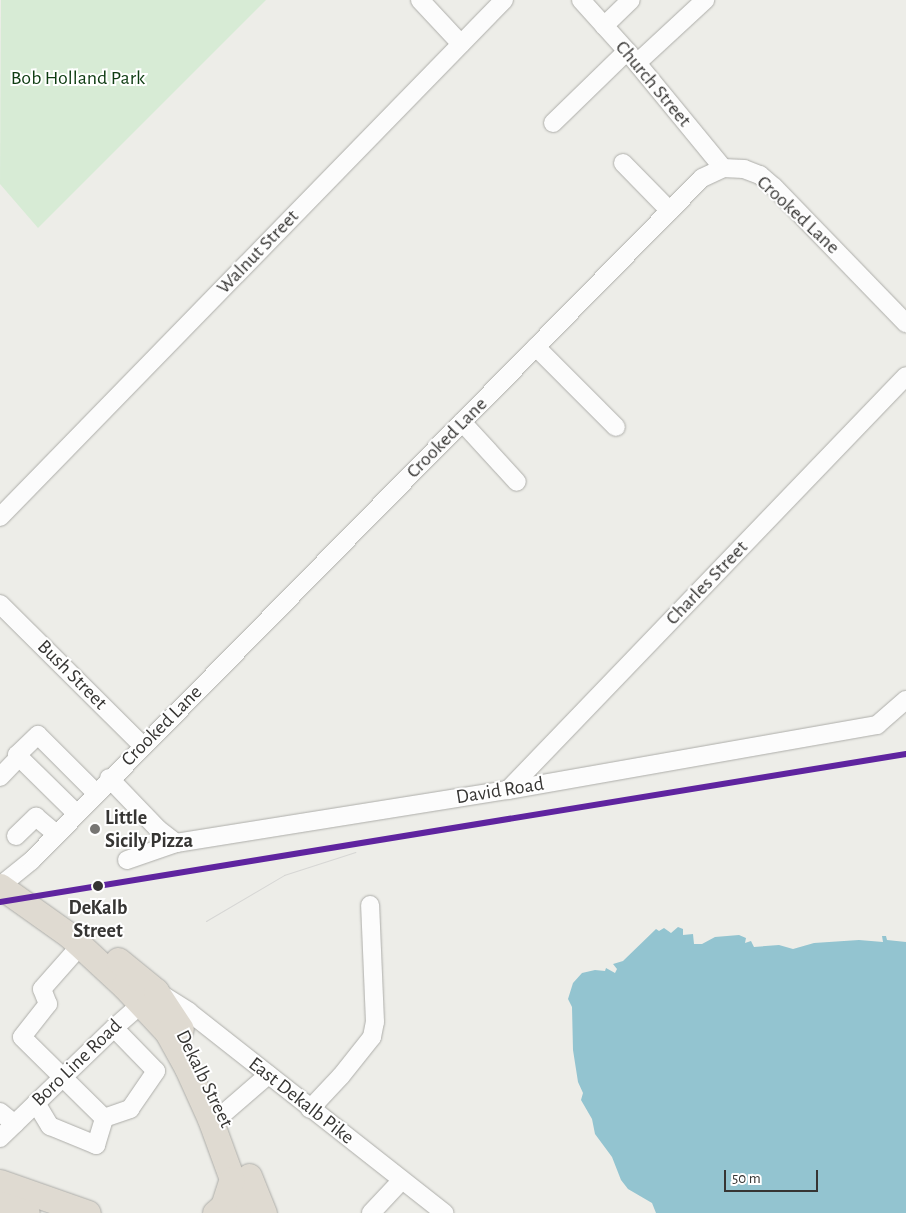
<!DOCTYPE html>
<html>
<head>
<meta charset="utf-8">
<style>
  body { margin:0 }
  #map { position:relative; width:906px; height:1213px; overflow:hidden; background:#edede8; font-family:"Alegreya Sans",sans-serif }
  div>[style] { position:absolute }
  .green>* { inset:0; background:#d7ebd5 }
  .water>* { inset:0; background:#93c4d0 }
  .roads { filter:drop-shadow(0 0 1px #adada9) drop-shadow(0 0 1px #adada9) }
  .minor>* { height:18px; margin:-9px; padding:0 9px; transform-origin:9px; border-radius:9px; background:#fcfcfc }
  .highway>* { height:25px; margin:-12.5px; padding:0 12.5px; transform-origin:12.5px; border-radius:12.5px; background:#dfdad1 }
  .tram>* { height:1px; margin:-0.5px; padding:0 0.5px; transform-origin:0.5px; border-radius:0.5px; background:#d6d6d4 }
  .rail-1>* { height:6px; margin:-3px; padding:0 3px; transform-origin:3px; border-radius:3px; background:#5f249f }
  .dots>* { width:14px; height:14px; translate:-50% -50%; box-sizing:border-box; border:2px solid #fff; border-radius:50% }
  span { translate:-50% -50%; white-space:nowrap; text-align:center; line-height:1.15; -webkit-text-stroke:4px #fff; paint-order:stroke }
  .park-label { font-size:20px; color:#0e3c12 }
  .street-label { font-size:20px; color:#363533 }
  .poi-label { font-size:20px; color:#363533; font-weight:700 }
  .left { translate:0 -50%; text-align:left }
  .stop-label { font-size:20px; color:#363533; font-weight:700 }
  .scale { position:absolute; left:724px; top:1170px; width:94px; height:22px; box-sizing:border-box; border:2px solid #363533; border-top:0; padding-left:6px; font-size:15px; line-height:18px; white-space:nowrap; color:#363533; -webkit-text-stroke:4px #fff; paint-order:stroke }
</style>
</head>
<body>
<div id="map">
  <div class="green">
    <i style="clip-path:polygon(1px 0,266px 0,38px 228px,0 184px)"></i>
  </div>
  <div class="water">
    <i style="clip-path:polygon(678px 927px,683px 929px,683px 935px,693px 934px,694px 944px,702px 944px,715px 937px,739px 935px,746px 938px,745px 943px,751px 941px,754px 947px,779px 945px,793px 949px,814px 943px,859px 940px,883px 942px,882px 936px,886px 936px,887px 940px,906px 942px,906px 1213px,656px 1213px,652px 1203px,628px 1189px,621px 1180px,612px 1157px,595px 1134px,592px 1119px,581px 1100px,583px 1093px,578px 1082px,573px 1050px,572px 1007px,568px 999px,573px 983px,582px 973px,595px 970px,605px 971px,606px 968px,615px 973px,617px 969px,613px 964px,623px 961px,656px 929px,659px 931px,664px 928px,671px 933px)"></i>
  </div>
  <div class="roads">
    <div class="minor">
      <i style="left:420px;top:0;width:60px;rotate:47deg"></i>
      <i style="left:581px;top:0;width:69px;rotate:48deg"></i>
      <i style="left:627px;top:51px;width:151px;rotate:50.6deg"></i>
      <i style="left:604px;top:26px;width:37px;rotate:-44deg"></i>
      <i style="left:637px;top:63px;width:93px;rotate:-42.8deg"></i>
      <i style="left:553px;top:123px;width:103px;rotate:-44.2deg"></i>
      <i style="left:623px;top:163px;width:67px;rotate:45.6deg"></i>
      <i style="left:536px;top:347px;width:113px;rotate:45deg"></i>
      <i style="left:462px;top:422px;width:81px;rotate:47.5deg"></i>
      <i style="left:0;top:517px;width:722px;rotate:-45.73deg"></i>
      <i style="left:0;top:604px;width:202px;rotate:44.8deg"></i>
      <i style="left:0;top:777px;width:28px;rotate:-46deg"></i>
      <i style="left:109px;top:778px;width:71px;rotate:46.1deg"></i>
      <i style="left:158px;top:829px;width:23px;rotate:38deg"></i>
      <i style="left:176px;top:843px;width:336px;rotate:-9.1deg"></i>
      <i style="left:508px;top:790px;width:375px;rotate:-10deg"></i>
      <i style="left:877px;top:725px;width:38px;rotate:-41deg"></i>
      <i style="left:508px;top:790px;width:574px;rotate:-46.13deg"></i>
      <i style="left:76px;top:813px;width:83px;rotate:-135.5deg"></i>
      <i style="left:17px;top:755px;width:29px;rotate:-44deg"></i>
      <i style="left:38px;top:735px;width:82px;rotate:45deg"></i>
      <i style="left:16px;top:836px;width:28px;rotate:-44deg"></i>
      <i style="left:36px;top:817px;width:26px;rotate:40deg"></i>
      <i style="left:127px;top:860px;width:52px;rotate:-19.1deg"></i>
      <i style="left:0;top:886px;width:40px;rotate:-39deg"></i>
      <i style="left:31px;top:861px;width:957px;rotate:-45.51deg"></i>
      <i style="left:702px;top:178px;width:23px;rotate:-25deg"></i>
      <i style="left:723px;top:168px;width:21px;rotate:3deg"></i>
      <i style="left:744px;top:169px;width:17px;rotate:21deg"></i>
      <i style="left:760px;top:175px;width:18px;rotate:41deg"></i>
      <i style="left:774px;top:187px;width:190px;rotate:45.9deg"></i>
      <i style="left:36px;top:1103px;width:27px;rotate:59deg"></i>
      <i style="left:50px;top:1126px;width:50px;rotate:22.4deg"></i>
      <i style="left:96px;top:1145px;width:28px;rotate:-73deg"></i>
      <i style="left:104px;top:1118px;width:115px;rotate:-135.4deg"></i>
      <i style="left:22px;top:1037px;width:42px;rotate:-51.8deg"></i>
      <i style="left:48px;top:1004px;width:16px;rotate:-112deg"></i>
      <i style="left:42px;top:989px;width:57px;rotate:-48.5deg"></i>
      <i style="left:310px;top:1109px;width:45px;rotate:-46.8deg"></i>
      <i style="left:341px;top:1076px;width:50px;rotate:-51.5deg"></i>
      <i style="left:372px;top:1037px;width:15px;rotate:-79deg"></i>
      <i style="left:375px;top:1022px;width:117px;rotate:-92.4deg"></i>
      <i style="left:0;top:1112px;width:19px;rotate:39deg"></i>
      <i style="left:104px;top:1118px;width:28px;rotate:-19deg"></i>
      <i style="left:130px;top:1109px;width:46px;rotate:-55.6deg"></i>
      <i style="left:156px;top:1071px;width:60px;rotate:-134.3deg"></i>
      <i style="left:210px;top:1119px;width:14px;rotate:-21deg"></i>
      <i style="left:223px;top:1114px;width:60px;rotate:-40.9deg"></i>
      <i style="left:0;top:1138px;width:158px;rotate:-44deg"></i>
      <i style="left:114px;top:1028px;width:56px;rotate:-41.4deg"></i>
      <i style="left:156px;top:991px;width:39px;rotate:32deg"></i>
      <i style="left:189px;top:1012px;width:325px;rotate:38.2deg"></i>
      <i style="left:371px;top:1213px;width:45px;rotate:-46.8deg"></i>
    </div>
    <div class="highway">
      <i style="left:0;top:886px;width:85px;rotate:35.4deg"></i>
      <i style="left:69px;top:935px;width:75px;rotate:42.8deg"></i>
      <i style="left:124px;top:986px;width:63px;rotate:46.9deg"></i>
      <i style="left:167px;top:1032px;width:41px;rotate:60.9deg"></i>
      <i style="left:187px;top:1068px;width:56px;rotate:65.7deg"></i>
      <i style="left:210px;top:1119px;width:64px;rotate:69.9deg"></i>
      <i style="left:232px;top:1179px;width:35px;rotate:75deg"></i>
      <i style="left:118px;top:960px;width:49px;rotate:39.2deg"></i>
      <i style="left:156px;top:991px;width:45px;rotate:56.7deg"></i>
      <i style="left:249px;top:1176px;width:40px;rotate:68deg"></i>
      <i style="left:0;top:1182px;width:93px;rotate:19.4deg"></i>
      <i style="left:0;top:1204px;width:28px;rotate:18deg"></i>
      <i style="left:215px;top:1213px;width:11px;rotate:-41deg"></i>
      <i style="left:223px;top:1206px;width:28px;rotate:-72deg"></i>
    </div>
  </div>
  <div class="tram">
    <i style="left:206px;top:921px;width:91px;rotate:-30.5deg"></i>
    <i style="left:284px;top:875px;width:75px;rotate:-17.9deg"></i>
  </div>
  <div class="rail-1">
    <i style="left:0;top:902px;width:918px;rotate:-9.28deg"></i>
  </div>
  <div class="dots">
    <i style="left:95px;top:829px;background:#767572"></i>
    <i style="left:98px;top:886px;background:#363533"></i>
  </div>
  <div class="park-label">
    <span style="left:78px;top:78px">Bob Holland Park</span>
  </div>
  <div class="street-label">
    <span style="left:653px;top:84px;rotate:50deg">Church Street</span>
    <span style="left:798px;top:215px;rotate:43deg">Crooked Lane</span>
    <span style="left:258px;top:252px;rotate:-46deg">Walnut Street</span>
    <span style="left:447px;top:438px;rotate:-45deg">Crooked Lane</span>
    <span style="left:707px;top:583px;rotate:-46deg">Charles Street</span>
    <span style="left:72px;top:675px;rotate:45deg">Bush Street</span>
    <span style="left:162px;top:726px;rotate:-45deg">Crooked Lane</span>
    <span style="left:500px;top:791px;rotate:-9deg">David Road</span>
    <span style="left:77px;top:1063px;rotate:-44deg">Boro Line Road</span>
    <span style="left:204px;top:1079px;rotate:64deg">Dekalb Street</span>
    <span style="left:301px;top:1101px;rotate:38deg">East Dekalb Pike</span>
  </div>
  <div class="poi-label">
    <span class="left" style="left:105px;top:830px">Little<br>Sicily Pizza</span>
  </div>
  <div class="stop-label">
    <span style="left:98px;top:920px">DeKalb<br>Street</span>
  </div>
  <div class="scale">50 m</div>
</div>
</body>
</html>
